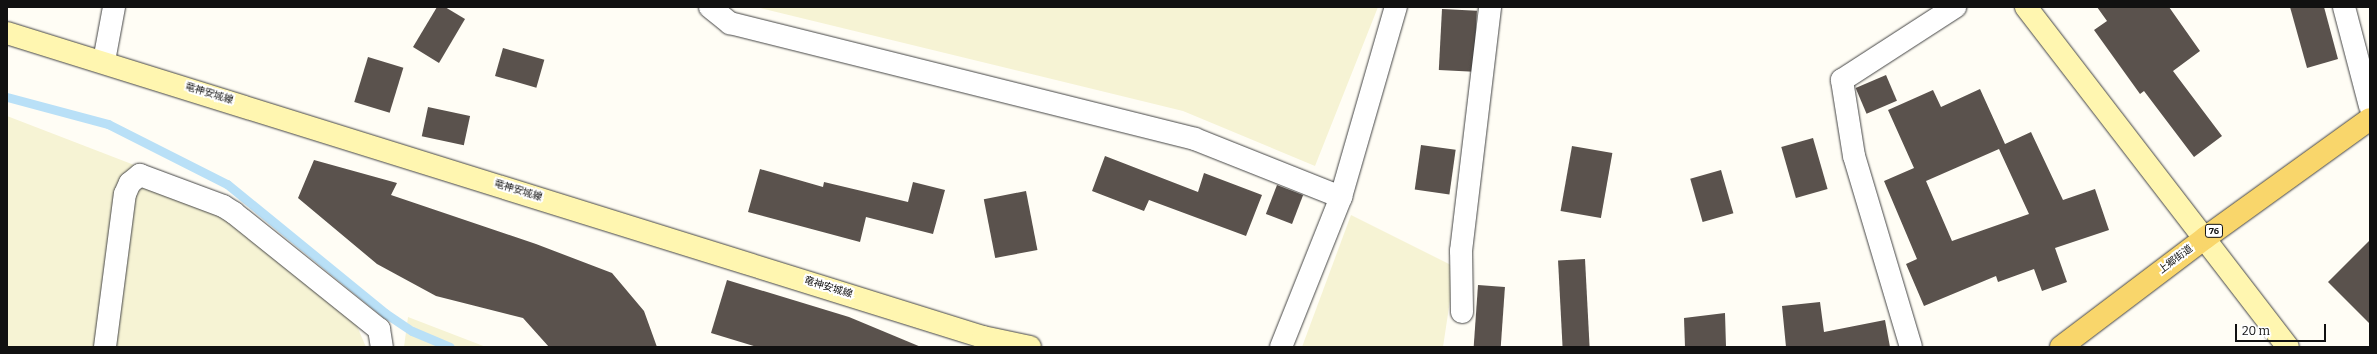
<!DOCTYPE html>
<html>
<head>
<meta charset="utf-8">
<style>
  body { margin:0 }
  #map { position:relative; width:2377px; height:354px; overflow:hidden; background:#fffdf5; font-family:Bitter,"Noto Sans JP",serif }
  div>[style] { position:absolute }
  .farmland>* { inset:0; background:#f6f3d4 }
  .stream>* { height:9px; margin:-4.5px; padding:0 4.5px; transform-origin:4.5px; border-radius:4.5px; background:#b9e0f7 }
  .building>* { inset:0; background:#5a524d; transform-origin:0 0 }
  .roads { filter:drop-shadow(0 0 1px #444) drop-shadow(0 0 1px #444) }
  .street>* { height:22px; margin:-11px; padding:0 11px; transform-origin:11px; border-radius:11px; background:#fff }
  .secondary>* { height:22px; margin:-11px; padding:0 11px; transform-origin:11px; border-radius:11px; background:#fff6b0 }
  .primary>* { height:22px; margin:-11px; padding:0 11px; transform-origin:11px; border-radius:11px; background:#f9d66b }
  span { translate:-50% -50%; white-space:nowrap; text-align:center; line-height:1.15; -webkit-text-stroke:4px #fff; paint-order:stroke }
  .shield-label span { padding:1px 3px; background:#fff; border:1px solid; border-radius:3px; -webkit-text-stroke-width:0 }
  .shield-label { font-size:9px; color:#111; font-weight:700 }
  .street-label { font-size:10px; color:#111 }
  .frame { position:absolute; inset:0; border:8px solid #111; pointer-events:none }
  .scale { position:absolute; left:2235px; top:324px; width:91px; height:18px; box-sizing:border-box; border:2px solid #111; border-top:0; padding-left:5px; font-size:12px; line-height:14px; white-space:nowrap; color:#111; -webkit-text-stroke:3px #fff; paint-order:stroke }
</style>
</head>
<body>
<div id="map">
  <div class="farmland">
    <i style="clip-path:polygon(756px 7px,1378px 7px,1315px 166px,1183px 111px)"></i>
    <i style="clip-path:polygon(7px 116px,155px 173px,224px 212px,356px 324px,366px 347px,7px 347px)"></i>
    <i style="clip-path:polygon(1351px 215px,1455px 267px,1443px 347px,1302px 347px)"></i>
    <i style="clip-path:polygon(408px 317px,486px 347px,404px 347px)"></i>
  </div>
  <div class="stream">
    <i style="left:7px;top:97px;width:105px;rotate:15deg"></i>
    <i style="left:108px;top:124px;width:133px;rotate:26.8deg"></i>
    <i style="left:227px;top:184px;width:204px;rotate:39.2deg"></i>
    <i style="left:385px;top:313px;width:32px;rotate:34deg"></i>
    <i style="left:412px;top:331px;width:41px;rotate:22.8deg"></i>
  </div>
  <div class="building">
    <i style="clip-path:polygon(437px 7px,445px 7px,465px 19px,439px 63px,413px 47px)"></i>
    <i style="clip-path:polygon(2097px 7px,2169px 7px,2200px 51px,2173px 71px,2222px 136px,2194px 157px,2144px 91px,2140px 94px,2094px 30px,2107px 21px)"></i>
    <i style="clip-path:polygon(2290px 7px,2324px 7px,2338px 59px,2307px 68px)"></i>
    <i style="left:1442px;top:9px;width:35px;height:61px;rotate:3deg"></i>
    <i style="left:503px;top:48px;width:43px;height:29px;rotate:16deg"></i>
    <i style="left:368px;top:57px;width:37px;height:47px;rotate:17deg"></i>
    <i style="left:1886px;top:75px;width:28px;height:33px;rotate:67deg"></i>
    <i style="clip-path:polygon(evenodd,1980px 89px,2005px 144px,2031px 132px,2063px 200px,2095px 189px,2109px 230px,2055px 248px,2067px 282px,2042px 291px,2034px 269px,1998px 282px,1996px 276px,1924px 306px,1906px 264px,1917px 259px,1884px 181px,1914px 168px,1888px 110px,1933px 90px,1941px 107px,1980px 89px,1999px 149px,2029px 214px,1952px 241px,1926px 181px,1999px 149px)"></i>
    <i style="left:428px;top:107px;width:43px;height:30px;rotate:12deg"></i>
    <i style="left:1813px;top:138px;width:53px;height:33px;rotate:74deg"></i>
    <i style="left:1421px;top:145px;width:35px;height:45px;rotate:8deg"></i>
    <i style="left:1572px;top:146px;width:41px;height:66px;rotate:10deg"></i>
    <i style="clip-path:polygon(1105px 156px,1198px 192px,1204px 173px,1262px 195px,1246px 236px,1149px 200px,1144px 211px,1092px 191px)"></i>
    <i style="clip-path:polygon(314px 160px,397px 183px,391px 195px,536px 244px,612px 273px,644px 311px,657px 347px,549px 347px,523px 318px,436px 296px,377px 264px,298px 198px)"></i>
    <i style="clip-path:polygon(760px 169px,823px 187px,824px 182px,908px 202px,913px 182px,945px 190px,933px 234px,866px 217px,860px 242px,748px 212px)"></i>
    <i style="left:1721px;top:170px;width:45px;height:32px;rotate:74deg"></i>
    <i style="left:1277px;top:185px;width:28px;height:31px;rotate:21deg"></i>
    <i style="left:1026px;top:191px;width:60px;height:43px;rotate:79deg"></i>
    <i style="clip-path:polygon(2370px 240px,2370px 324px,2328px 282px)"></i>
    <i style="left:1585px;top:259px;width:88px;height:27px;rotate:87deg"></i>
    <i style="clip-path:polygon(727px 280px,849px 317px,921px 347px,757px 347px,711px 333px)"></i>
    <i style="left:1478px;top:285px;width:27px;height:62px;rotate:4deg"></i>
    <i style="clip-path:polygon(1820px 302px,1824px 332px,1885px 320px,1890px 347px,1786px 347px,1782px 306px)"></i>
    <i style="clip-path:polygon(1725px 313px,1726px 347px,1685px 347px,1684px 318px)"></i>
  </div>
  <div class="roads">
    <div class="street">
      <i style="left:710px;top:7px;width:26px;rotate:39deg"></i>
      <i style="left:730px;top:23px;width:479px;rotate:14deg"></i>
      <i style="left:1195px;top:139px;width:157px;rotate:21.7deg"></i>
      <i style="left:2344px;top:7px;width:102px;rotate:75.3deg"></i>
      <i style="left:104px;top:61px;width:55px;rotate:-79.5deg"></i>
      <i style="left:1462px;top:312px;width:61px;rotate:-90.9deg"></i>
      <i style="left:1461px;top:251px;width:246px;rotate:-83.2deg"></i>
      <i style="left:105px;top:347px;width:154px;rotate:-82.6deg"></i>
      <i style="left:125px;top:194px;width:12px;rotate:-66deg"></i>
      <i style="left:130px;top:183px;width:13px;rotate:-39deg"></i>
      <i style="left:140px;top:175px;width:89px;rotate:20.5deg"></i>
      <i style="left:223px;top:206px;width:13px;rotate:32deg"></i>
      <i style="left:234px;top:213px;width:186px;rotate:38.7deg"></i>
      <i style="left:379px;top:329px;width:18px;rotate:81deg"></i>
      <i style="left:1281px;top:347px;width:162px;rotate:-68.2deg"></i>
      <i style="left:1341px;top:197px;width:198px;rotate:-73.9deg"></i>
      <i style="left:1911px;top:347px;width:199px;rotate:-106.6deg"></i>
      <i style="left:1854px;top:156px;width:77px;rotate:-99deg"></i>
      <i style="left:1842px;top:80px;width:135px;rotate:-32.9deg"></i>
    </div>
    <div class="secondary">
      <i style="left:2026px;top:7px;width:429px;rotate:52.4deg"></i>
      <i style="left:7px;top:33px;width:1022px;rotate:17.3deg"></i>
      <i style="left:983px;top:337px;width:48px;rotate:12deg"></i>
    </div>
    <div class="primary">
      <i style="left:2061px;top:347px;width:181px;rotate:-37.1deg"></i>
      <i style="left:2205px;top:238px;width:203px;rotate:-35.8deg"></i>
    </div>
  </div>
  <div class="shield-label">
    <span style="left:2214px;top:231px">76</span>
  </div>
  <div class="street-label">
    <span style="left:209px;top:94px;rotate:17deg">竜神安城線</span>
    <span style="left:518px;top:191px;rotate:17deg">竜神安城線</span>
    <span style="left:2176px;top:260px;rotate:-37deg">上郷街道</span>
    <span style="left:828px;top:288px;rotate:17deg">竜神安城線</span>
  </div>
  <div class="frame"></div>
  <div class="scale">20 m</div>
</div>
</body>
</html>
